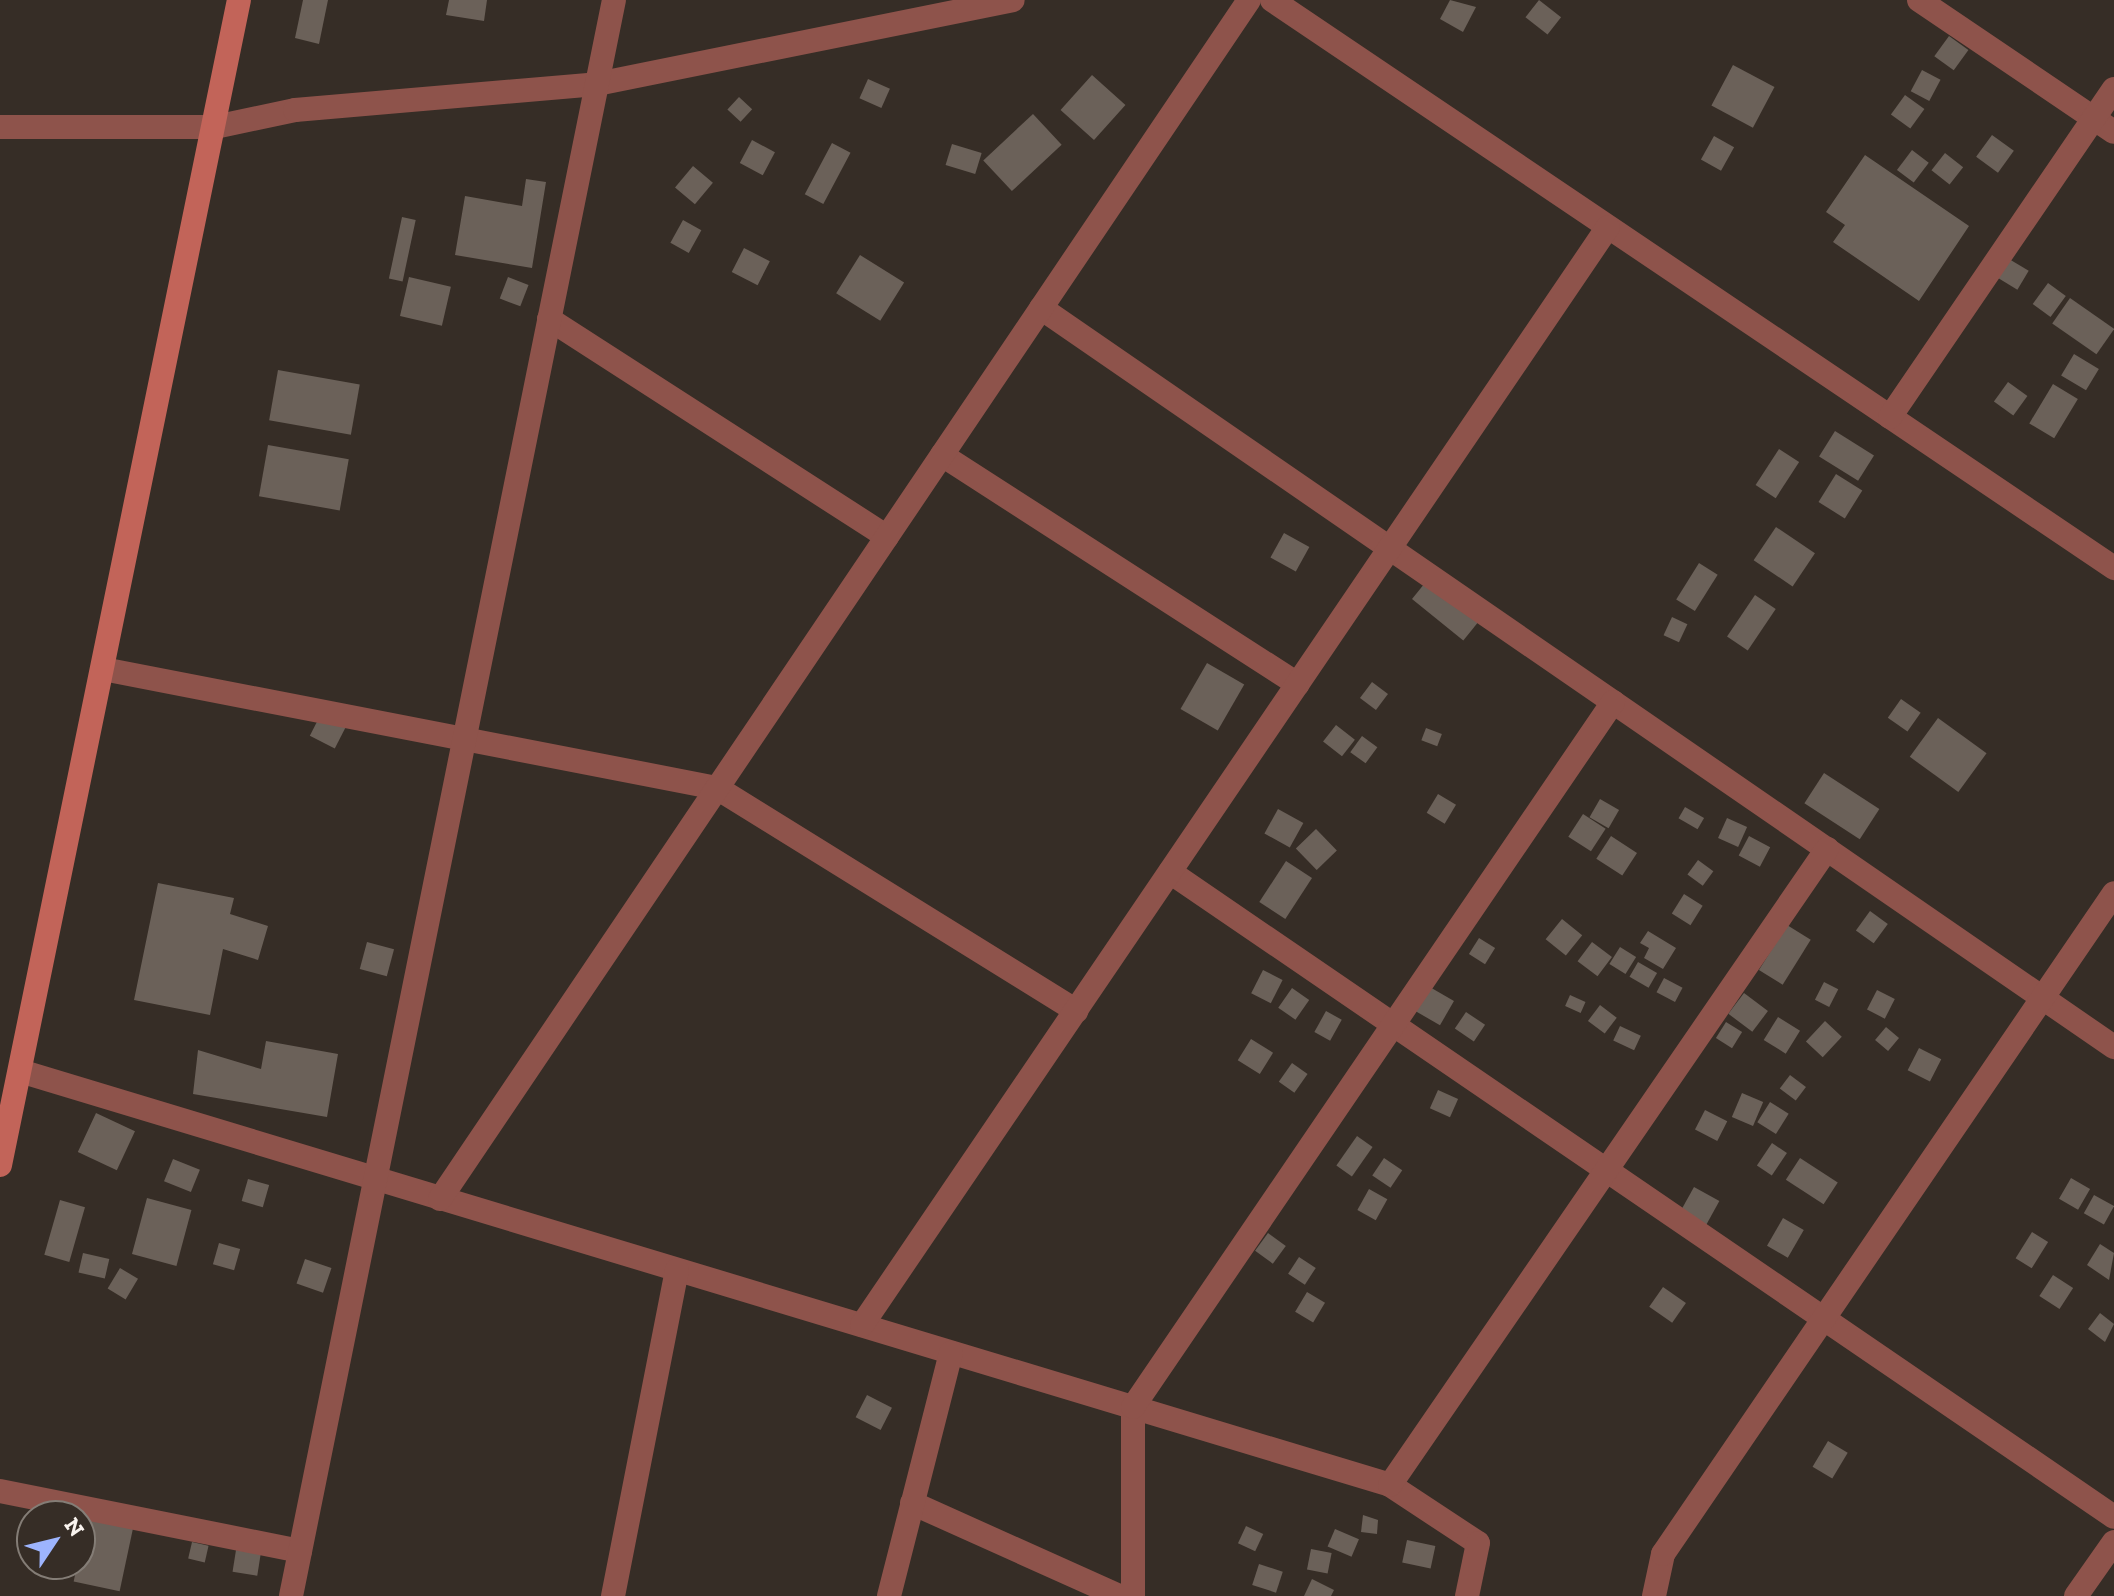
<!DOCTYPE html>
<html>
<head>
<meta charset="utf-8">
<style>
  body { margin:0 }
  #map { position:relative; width:2114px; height:1596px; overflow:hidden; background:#362d26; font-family:"Zilla Slab",serif }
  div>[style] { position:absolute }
  .building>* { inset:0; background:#6b6159; transform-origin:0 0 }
  .street>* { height:24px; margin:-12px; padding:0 12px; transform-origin:12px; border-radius:12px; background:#8e534b }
  .secondary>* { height:24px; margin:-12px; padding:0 12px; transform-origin:12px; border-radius:12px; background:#c26459 }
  span { translate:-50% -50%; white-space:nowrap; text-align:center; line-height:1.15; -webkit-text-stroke:6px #362d26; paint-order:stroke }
  .north { position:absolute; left:16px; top:1500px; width:80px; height:80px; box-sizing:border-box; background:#362d26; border:2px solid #847d76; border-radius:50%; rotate:55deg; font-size:22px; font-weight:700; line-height:32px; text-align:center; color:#faf4ef }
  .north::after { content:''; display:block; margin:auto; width:28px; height:36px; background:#9db4fd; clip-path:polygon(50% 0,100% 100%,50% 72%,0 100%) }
</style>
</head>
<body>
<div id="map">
  <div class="building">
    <i style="clip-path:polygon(303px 0,328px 0,319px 44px,295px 38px)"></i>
    <i style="clip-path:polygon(449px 0,487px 0,484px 21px,446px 15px)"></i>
    <i style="clip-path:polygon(1450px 0,1476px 7px,1463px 32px,1440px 19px)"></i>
    <i style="left:1539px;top:0;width:28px;height:22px;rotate:38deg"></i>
    <i style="left:1949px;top:36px;width:24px;height:25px;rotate:36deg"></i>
    <i style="left:1733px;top:65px;width:47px;height:46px;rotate:28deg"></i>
    <i style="left:1922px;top:70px;width:21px;height:24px;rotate:28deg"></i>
    <i style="left:1092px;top:75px;width:45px;height:47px;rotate:42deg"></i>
    <i style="left:868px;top:79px;width:24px;height:21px;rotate:24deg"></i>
    <i style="left:1905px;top:95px;width:24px;height:24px;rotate:36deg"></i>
    <i style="left:739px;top:97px;width:18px;height:17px;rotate:43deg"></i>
    <i style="left:1033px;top:114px;width:42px;height:68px;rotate:47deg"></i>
    <i style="left:1992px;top:135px;width:27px;height:27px;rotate:36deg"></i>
    <i style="left:1714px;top:136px;width:23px;height:27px;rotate:29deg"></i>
    <i style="left:752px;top:140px;width:26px;height:26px;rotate:28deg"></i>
    <i style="left:832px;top:143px;width:21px;height:58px;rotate:28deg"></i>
    <i style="left:952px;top:144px;width:31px;height:22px;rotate:17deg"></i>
    <i style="left:1912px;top:150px;width:21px;height:25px;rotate:37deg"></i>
    <i style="left:1945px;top:153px;width:23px;height:22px;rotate:38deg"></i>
    <i style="clip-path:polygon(1865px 155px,1969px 226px,1919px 301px,1833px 242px,1845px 225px,1826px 212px)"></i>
    <i style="left:693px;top:166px;width:26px;height:28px;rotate:40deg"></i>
    <i style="clip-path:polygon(526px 179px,546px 182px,532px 268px,455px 255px,465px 196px,522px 206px)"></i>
    <i style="left:402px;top:217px;width:14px;height:63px;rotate:12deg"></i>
    <i style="left:683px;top:220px;width:21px;height:26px;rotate:29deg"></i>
    <i style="left:744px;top:248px;width:29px;height:27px;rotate:27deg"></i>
    <i style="left:860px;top:255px;width:52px;height:45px;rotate:32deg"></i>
    <i style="left:2009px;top:259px;width:23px;height:22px;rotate:31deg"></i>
    <i style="left:409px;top:277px;width:43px;height:40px;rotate:13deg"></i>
    <i style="left:508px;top:277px;width:22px;height:23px;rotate:21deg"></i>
    <i style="left:2048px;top:283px;width:22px;height:26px;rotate:36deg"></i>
    <i style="left:2070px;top:298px;width:54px;height:31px;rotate:35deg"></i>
    <i style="left:2074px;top:354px;width:29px;height:25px;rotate:31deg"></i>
    <i style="left:278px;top:370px;width:83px;height:51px;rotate:10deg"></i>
    <i style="left:2008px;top:382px;width:24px;height:24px;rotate:36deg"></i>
    <i style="left:2053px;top:384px;width:29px;height:46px;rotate:31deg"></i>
    <i style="left:1835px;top:431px;width:46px;height:30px;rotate:32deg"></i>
    <i style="left:268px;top:445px;width:82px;height:52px;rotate:10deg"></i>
    <i style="left:1779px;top:449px;width:24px;height:43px;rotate:33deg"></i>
    <i style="left:1836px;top:474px;width:31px;height:33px;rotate:32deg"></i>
    <i style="left:1776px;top:527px;width:47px;height:40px;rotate:34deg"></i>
    <i style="left:1284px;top:533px;width:29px;height:28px;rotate:29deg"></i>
    <i style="left:1699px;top:563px;width:22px;height:43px;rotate:32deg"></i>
    <i style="left:1429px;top:578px;width:66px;height:27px;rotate:39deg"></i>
    <i style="left:1755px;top:595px;width:25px;height:50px;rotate:34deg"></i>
    <i style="left:1672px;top:617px;width:17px;height:20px;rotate:25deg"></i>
    <i style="left:1207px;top:663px;width:43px;height:53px;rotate:30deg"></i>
    <i style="left:1372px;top:682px;width:20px;height:20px;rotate:37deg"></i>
    <i style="left:1901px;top:699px;width:24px;height:23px;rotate:35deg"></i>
    <i style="left:323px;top:710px;width:28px;height:29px;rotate:27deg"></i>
    <i style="left:1938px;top:718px;width:60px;height:48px;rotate:36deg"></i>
    <i style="left:1336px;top:725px;width:24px;height:21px;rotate:38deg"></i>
    <i style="left:1426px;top:728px;width:17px;height:13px;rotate:21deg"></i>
    <i style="left:1362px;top:736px;width:19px;height:20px;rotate:36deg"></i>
    <i style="left:1824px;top:773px;width:66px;height:36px;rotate:33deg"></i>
    <i style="left:1438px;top:794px;width:21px;height:22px;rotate:31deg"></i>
    <i style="left:1600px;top:799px;width:22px;height:21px;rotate:30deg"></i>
    <i style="left:1685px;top:807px;width:22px;height:13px;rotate:30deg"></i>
    <i style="left:1278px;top:809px;width:29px;height:28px;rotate:29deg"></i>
    <i style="left:1583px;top:814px;width:27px;height:27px;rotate:33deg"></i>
    <i style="left:1727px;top:818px;width:22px;height:22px;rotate:24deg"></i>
    <i style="left:1316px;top:829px;width:30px;height:28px;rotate:46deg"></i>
    <i style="left:1611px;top:836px;width:31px;height:27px;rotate:33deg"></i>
    <i style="left:1749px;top:836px;width:24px;height:22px;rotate:28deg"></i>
    <i style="left:1698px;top:860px;width:19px;height:18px;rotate:36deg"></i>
    <i style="left:1286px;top:861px;width:31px;height:49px;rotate:33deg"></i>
    <i style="clip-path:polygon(158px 883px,234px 898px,230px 914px,268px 926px,258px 960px,223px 949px,210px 1015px,134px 1000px)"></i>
    <i style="left:1684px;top:894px;width:22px;height:23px;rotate:32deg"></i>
    <i style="left:1870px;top:911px;width:22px;height:24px;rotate:36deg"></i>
    <i style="left:1562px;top:919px;width:26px;height:26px;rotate:39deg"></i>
    <i style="left:1787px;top:925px;width:28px;height:53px;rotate:32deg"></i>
    <i style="clip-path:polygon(1648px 931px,1676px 948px,1663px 969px,1644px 958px,1649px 948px,1640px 943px)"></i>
    <i style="left:1479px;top:938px;width:19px;height:19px;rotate:32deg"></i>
    <i style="left:367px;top:942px;width:28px;height:28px;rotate:15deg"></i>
    <i style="left:1592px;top:942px;width:25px;height:24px;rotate:37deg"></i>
    <i style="left:1620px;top:947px;width:19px;height:20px;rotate:32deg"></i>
    <i style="left:1638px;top:962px;width:22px;height:17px;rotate:30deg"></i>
    <i style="left:1263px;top:970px;width:22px;height:26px;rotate:27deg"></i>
    <i style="left:1664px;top:978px;width:21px;height:16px;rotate:28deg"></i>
    <i style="left:1824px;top:982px;width:16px;height:20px;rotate:27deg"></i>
    <i style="left:1428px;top:986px;width:30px;height:28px;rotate:30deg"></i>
    <i style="left:1292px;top:988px;width:21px;height:24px;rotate:35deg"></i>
    <i style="left:1877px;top:990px;width:20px;height:22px;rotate:27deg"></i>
    <i style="left:1744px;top:993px;width:30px;height:26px;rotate:37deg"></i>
    <i style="left:1570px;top:995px;width:17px;height:12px;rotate:24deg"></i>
    <i style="left:1600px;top:1005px;width:21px;height:20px;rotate:37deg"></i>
    <i style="left:1326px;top:1011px;width:18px;height:24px;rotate:29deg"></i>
    <i style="left:1466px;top:1012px;width:23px;height:20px;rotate:34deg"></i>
    <i style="left:1778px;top:1017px;width:26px;height:27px;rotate:32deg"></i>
    <i style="left:1825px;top:1021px;width:23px;height:28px;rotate:43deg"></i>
    <i style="left:1726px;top:1022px;width:19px;height:19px;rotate:32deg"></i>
    <i style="left:1620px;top:1026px;width:23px;height:16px;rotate:25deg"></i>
    <i style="left:1886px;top:1027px;width:17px;height:17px;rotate:40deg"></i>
    <i style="left:1251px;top:1039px;width:26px;height:25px;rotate:32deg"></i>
    <i style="clip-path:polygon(266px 1041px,338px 1054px,327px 1117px,193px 1094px,198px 1050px,261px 1069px)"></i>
    <i style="left:1919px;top:1048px;width:25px;height:25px;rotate:27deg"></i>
    <i style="left:1292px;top:1063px;width:19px;height:23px;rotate:35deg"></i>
    <i style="left:1790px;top:1075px;width:20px;height:17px;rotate:37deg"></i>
    <i style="left:1438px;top:1090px;width:22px;height:20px;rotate:24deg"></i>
    <i style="left:1742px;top:1093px;width:23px;height:26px;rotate:23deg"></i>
    <i style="left:1770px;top:1102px;width:22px;height:24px;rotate:32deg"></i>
    <i style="left:1705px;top:1110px;width:25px;height:22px;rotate:27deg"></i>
    <i style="left:96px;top:1113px;width:43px;height:43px;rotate:25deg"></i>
    <i style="left:1357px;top:1136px;width:19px;height:36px;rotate:35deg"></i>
    <i style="left:1772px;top:1143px;width:18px;height:27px;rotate:34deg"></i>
    <i style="left:1384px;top:1158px;width:22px;height:21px;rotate:34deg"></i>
    <i style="left:1800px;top:1158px;width:45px;height:26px;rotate:33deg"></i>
    <i style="left:173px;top:1159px;width:29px;height:24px;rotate:22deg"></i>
    <i style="left:2071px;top:1178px;width:22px;height:24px;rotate:30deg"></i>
    <i style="left:248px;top:1179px;width:22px;height:23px;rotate:16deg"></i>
    <i style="left:1694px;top:1187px;width:29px;height:29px;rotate:29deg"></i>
    <i style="left:1369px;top:1189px;width:21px;height:24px;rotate:29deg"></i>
    <i style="left:2094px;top:1195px;width:23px;height:21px;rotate:29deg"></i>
    <i style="left:147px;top:1198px;width:46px;height:58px;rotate:15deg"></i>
    <i style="left:60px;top:1200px;width:26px;height:57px;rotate:16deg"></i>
    <i style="left:1783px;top:1218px;width:24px;height:32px;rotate:30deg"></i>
    <i style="left:2032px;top:1232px;width:19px;height:31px;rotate:32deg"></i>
    <i style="left:1268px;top:1233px;width:22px;height:22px;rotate:36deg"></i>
    <i style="left:219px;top:1243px;width:22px;height:22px;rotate:16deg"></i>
    <i style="clip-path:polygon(2100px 1244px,2114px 1253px,2109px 1280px,2087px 1265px)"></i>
    <i style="left:83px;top:1253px;width:27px;height:20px;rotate:13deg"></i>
    <i style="left:1299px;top:1257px;width:20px;height:20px;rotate:33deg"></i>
    <i style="left:305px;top:1259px;width:28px;height:26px;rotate:19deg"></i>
    <i style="left:120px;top:1268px;width:21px;height:24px;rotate:31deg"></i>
    <i style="left:2053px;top:1275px;width:24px;height:25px;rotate:33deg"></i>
    <i style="left:1663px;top:1287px;width:28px;height:24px;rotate:35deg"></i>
    <i style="left:1307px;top:1292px;width:21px;height:23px;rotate:31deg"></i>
    <i style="clip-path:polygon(2100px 1313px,2114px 1324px,2105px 1342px,2088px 1329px)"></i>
    <i style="left:867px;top:1395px;width:28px;height:25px;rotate:27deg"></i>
    <i style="left:1828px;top:1441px;width:23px;height:30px;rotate:31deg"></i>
    <i style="left:88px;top:1514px;width:47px;height:69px;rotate:12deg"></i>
    <i style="clip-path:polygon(1363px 1515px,1378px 1520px,1377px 1534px,1361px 1532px)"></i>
    <i style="left:1246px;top:1526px;width:19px;height:19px;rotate:25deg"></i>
    <i style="left:1335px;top:1529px;width:26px;height:19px;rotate:23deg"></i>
    <i style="left:1407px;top:1540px;width:29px;height:23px;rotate:12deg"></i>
    <i style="left:192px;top:1542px;width:17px;height:17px;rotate:13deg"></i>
    <i style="left:1311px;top:1549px;width:21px;height:21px;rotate:11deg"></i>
    <i style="left:236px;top:1550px;width:25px;height:22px;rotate:9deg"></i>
    <i style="left:1259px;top:1564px;width:25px;height:22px;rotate:18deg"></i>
    <i style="clip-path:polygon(1312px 1579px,1334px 1590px,1331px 1596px,1304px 1596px)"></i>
  </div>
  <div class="street">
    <i style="left:1272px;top:0;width:1016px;rotate:34deg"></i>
    <i style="left:1919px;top:0;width:235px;rotate:34.1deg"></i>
    <i style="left:0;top:127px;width:215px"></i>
    <i style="left:215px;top:127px;width:82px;rotate:-12deg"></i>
    <i style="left:295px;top:110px;width:303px;rotate:-4.9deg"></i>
    <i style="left:597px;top:84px;width:424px;rotate:-11.4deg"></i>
    <i style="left:1041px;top:308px;width:1303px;rotate:34.56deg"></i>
    <i style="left:549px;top:319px;width:402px;rotate:32.8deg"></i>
    <i style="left:1890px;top:417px;width:397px;rotate:-55.7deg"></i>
    <i style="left:942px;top:455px;width:423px;rotate:32.8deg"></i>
    <i style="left:103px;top:669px;width:625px;rotate:10.97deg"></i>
    <i style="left:717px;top:788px;width:423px;rotate:31.8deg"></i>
    <i style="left:1170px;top:872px;width:1143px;rotate:34.34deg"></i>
    <i style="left:20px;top:1071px;width:1431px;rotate:16.81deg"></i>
    <i style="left:1390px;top:1485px;width:105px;rotate:33.4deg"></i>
    <i style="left:1478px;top:1543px;width:54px;rotate:101.7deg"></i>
    <i style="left:440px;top:1199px;width:1446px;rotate:-55.99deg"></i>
    <i style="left:862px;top:1325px;width:1327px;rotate:-55.81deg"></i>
    <i style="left:1390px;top:1485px;width:772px;rotate:-55.51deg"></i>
    <i style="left:0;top:1491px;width:306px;rotate:11.3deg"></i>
    <i style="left:912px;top:1503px;width:227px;rotate:24.2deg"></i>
    <i style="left:291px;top:1596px;width:1628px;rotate:-78.56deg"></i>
    <i style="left:613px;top:1596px;width:332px;rotate:-78.9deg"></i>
    <i style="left:889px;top:1596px;width:251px;rotate:-75.7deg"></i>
    <i style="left:1133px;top:1596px;width:189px;rotate:-90deg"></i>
    <i style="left:1133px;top:1407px;width:853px;rotate:-55.75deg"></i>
    <i style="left:1654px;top:1596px;width:43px;rotate:-77.9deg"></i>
    <i style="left:1663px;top:1554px;width:800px;rotate:-55.69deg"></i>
    <i style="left:2076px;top:1596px;width:66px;rotate:-54.9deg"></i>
  </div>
  <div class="secondary">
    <i style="left:0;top:1165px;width:1189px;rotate:-78.41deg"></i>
  </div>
  <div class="north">N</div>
</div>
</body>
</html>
